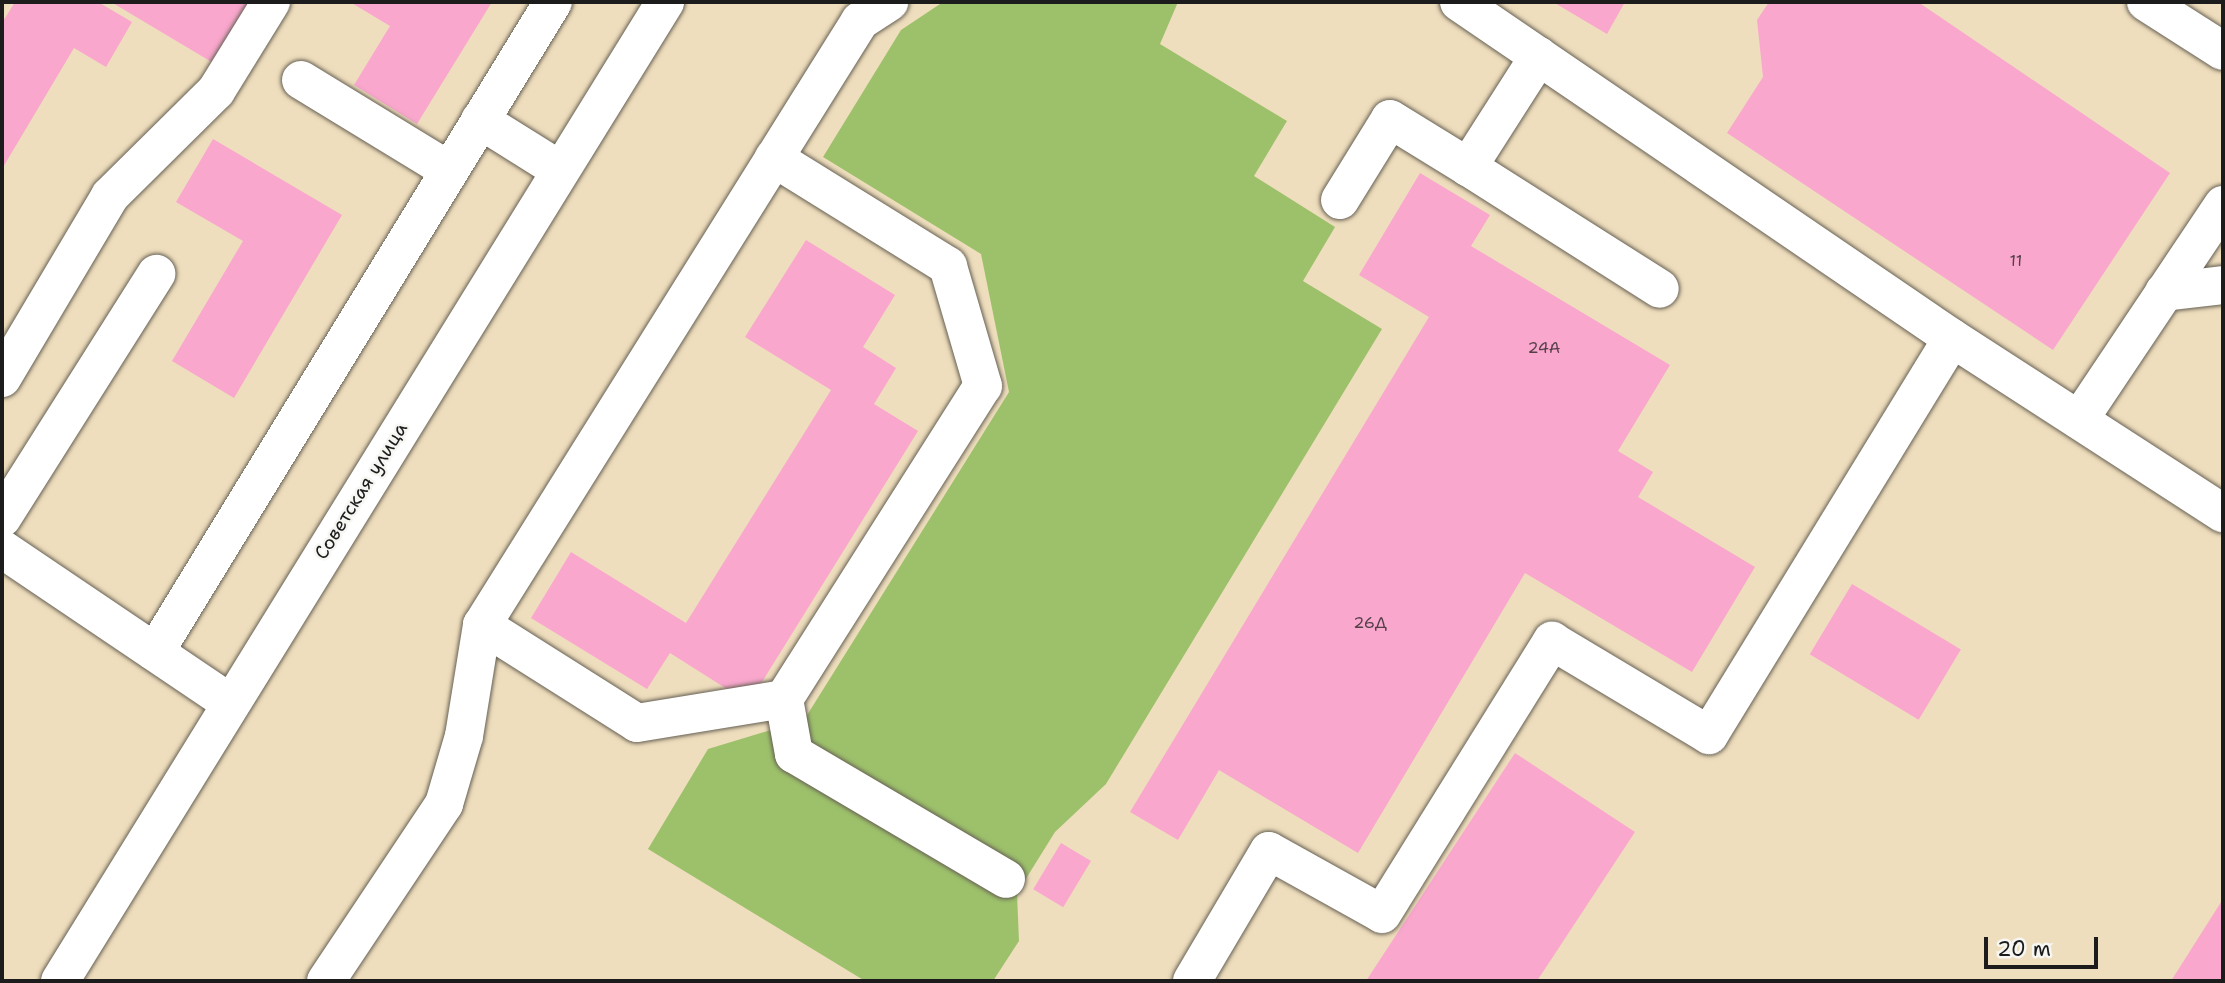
<!DOCTYPE html>
<html>
<head>
<meta charset="utf-8">
<style>
  body { margin:0 }
  #map { position:relative; width:2225px; height:983px; overflow:hidden; background:#efdebd; font-family:"Shantell Sans",sans-serif }
  div>[style] { position:absolute }
  .green>* { inset:0; background:#9dc16b }
  .building>* { inset:0; background:#f9a7cd; transform-origin:0 0 }
  .roads { filter:drop-shadow(0 0 2px #666054) drop-shadow(0 0 2px #666054) }
  .minor>* { height:38px; margin:-19px; padding:0 19px; transform-origin:19px; border-radius:19px; background:#fff }
  .major>* { height:38px; margin:-19px; padding:0 19px; transform-origin:19px; border-radius:19px; background:#fff }
  span { translate:-50% -50%; white-space:nowrap; text-align:center; line-height:1.15; -webkit-text-stroke:5px #f6f6f2; paint-order:stroke }
  .number-label { font-size:16px; color:#533f48 }
  .number-label span { -webkit-text-stroke-width:0 }
  .street-label { font-size:19px; color:#1c1c1c }
  .frame { position:absolute; inset:0; border:4px solid #1c1c1c; pointer-events:none }
  .scale { position:absolute; left:1984px; top:937px; width:114px; height:32px; box-sizing:border-box; border:4px solid #1c1c1c; border-top:0; padding-left:9px; font-size:21px; line-height:24px; white-space:nowrap; color:#1c1c1c; -webkit-text-stroke:5px #f6f6f2; paint-order:stroke }
</style>
</head>
<body>
<div id="map">
  <div class="green">
    <i style="clip-path:polygon(943px 2px,1178px 2px,1160px 44px,1287px 121px,1254px 176px,1335px 227px,1303px 281px,1382px 329px,1106px 784px,1055px 832px,1017px 893px,1019px 941px,993px 981px,865px 981px,648px 849px,708px 749px,804px 720px,1009px 392px,981px 254px,823px 157px,901px 30px)"></i>
  </div>
  <div class="building">
    <i style="clip-path:polygon(15px 2px,98px 2px,132px 22px,106px 67px,74px 48px,2px 169px,2px 23px)"></i>
    <i style="clip-path:polygon(111px 2px,253px 2px,215px 64px)"></i>
    <i style="clip-path:polygon(350px 2px,492px 2px,417px 124px,354px 85px,390px 26px)"></i>
    <i style="clip-path:polygon(1553px 2px,1625px 2px,1607px 34px)"></i>
    <i style="clip-path:polygon(1769px 2px,1918px 2px,2170px 173px,2053px 350px,1727px 133px,1763px 77px,1757px 20px)"></i>
    <i style="clip-path:polygon(213px 139px,342px 215px,234px 398px,172px 361px,243px 241px,176px 202px)"></i>
    <i style="clip-path:polygon(1420px 173px,1490px 215px,1471px 246px,1670px 365px,1618px 451px,1653px 472px,1638px 497px,1755px 567px,1692px 672px,1525px 573px,1358px 853px,1219px 770px,1178px 840px,1130px 812px,1429px 317px,1359px 275px)"></i>
    <i style="clip-path:polygon(806px 240px,895px 295px,863px 347px,896px 368px,874px 404px,918px 431px,749px 703px,670px 653px,647px 689px,531px 618px,571px 552px,686px 623px,831px 390px,745px 337px)"></i>
    <i style="left:1852px;top:584px;width:127px;height:82px;rotate:31deg"></i>
    <i style="clip-path:polygon(1515px 753px,1635px 832px,1537px 981px,1366px 981px)"></i>
    <i style="left:1061px;top:843px;width:35px;height:54px;rotate:31deg"></i>
    <i style="clip-path:polygon(2223px 899px,2223px 981px,2171px 981px)"></i>
  </div>
  <div class="roads">
    <div class="minor">
      <i style="left:1459px;top:2px;width:597px;rotate:34.28deg"></i>
      <i style="left:1952px;top:338px;width:323px;rotate:32.9deg"></i>
      <i style="left:2146px;top:2px;width:91px;rotate:32.5deg"></i>
      <i style="left:1539px;top:56px;width:132px;rotate:122.6deg"></i>
      <i style="left:1468px;top:167px;width:227px;rotate:32.4deg"></i>
      <i style="left:301px;top:80px;width:171px;rotate:31.4deg"></i>
      <i style="left:480px;top:120px;width:94px;rotate:32deg"></i>
      <i style="left:1340px;top:200px;width:95px;rotate:-58.3deg"></i>
      <i style="left:1390px;top:119px;width:92px;rotate:31.6deg"></i>
      <i style="left:2164px;top:292px;width:59px;rotate:-6.8deg"></i>
      <i style="left:2px;top:378px;width:212px;rotate:-59.3deg"></i>
      <i style="left:110px;top:196px;width:149px;rotate:-44.7deg"></i>
      <i style="left:216px;top:91px;width:105px;rotate:-58.3deg"></i>
      <i style="left:2079px;top:420px;width:259px;rotate:-56.2deg"></i>
      <i style="left:2px;top:518px;width:289px;rotate:-57.7deg"></i>
      <i style="left:2px;top:549px;width:275px;rotate:34deg"></i>
      <i style="left:482px;top:625px;width:183px;rotate:32.3deg"></i>
      <i style="left:637px;top:723px;width:149px;rotate:-9.3deg"></i>
      <i style="left:784px;top:699px;width:371px;rotate:-57.6deg"></i>
      <i style="left:983px;top:386px;width:125px;rotate:-106.3deg"></i>
      <i style="left:948px;top:266px;width:205px;rotate:-148.2deg"></i>
      <i style="left:155px;top:652px;width:762px;rotate:-58.52deg"></i>
      <i style="left:784px;top:699px;width:56px;rotate:79.7deg"></i>
      <i style="left:794px;top:754px;width:246px;rotate:30.5deg"></i>
      <i style="left:326px;top:981px;width:213px;rotate:-56.3deg"></i>
      <i style="left:444px;top:804px;width:71px;rotate:-73.6deg"></i>
      <i style="left:464px;top:736px;width:112px;rotate:-80.8deg"></i>
      <i style="left:482px;top:625px;width:713px;rotate:-57.96deg"></i>
      <i style="left:860px;top:21px;width:35px;rotate:-33deg"></i>
      <i style="left:1192px;top:981px;width:151px;rotate:-59.4deg"></i>
      <i style="left:1269px;top:851px;width:129px;rotate:29.1deg"></i>
      <i style="left:1382px;top:914px;width:322px;rotate:-58.1deg"></i>
      <i style="left:1552px;top:641px;width:183px;rotate:30.9deg"></i>
      <i style="left:1709px;top:735px;width:465px;rotate:-58.5deg"></i>
    </div>
    <div class="major">
      <i style="left:60px;top:981px;width:1151px;rotate:-58.28deg"></i>
    </div>
  </div>
  <div class="number-label">
    <span style="left:2016px;top:261px">11</span>
    <span style="left:1544px;top:348px">24А</span>
    <span style="left:1370px;top:623px">26Д</span>
  </div>
  <div class="street-label">
    <span style="left:361px;top:491px;rotate:-58deg">Советская улица</span>
  </div>
  <div class="frame"></div>
  <div class="scale">20 m</div>
</div>
</body>
</html>
